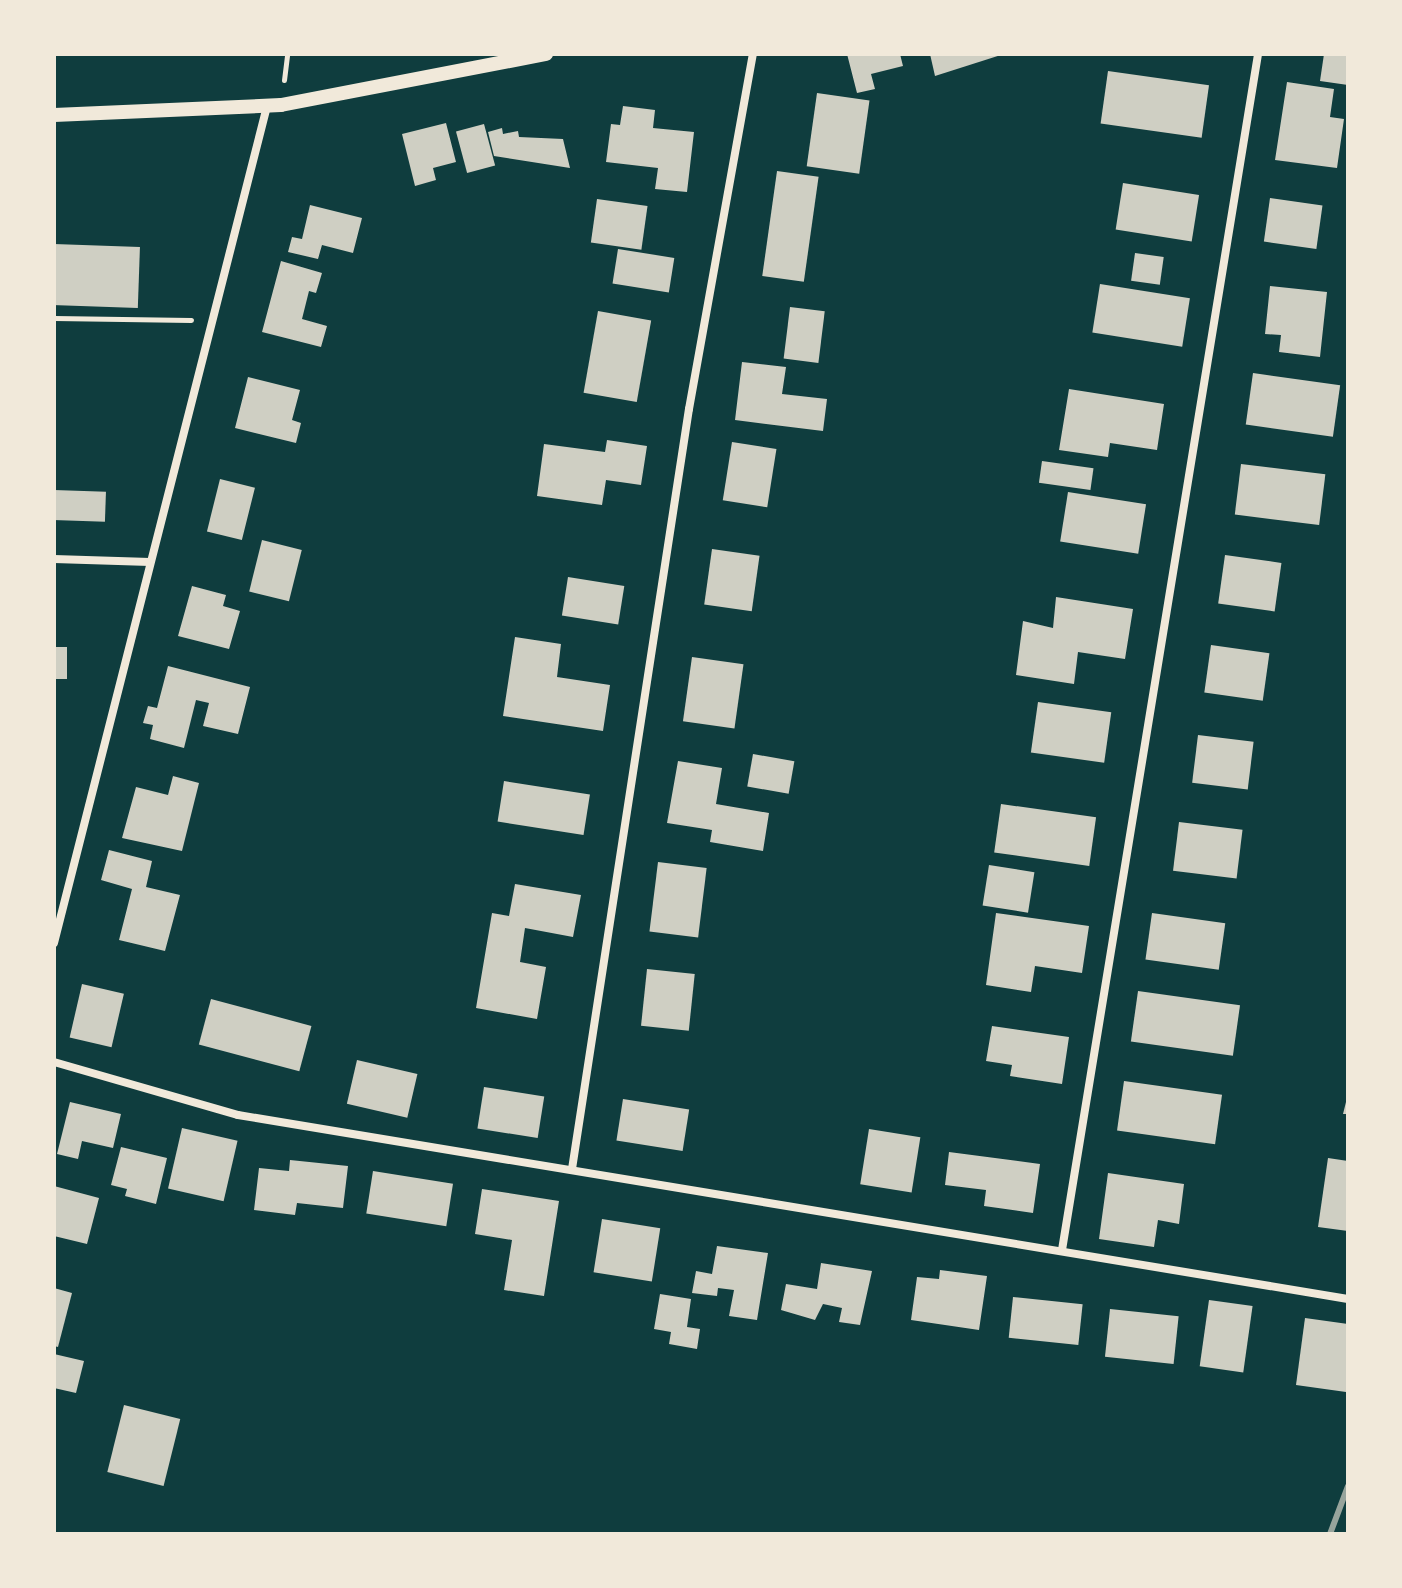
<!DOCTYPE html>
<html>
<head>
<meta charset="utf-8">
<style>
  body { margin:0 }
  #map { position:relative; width:1402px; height:1588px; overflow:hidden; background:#0f3d3e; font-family:Rubik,sans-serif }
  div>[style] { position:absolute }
  .building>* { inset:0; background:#cfcfc3; transform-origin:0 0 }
  .path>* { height:5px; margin:-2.5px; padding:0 2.5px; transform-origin:2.5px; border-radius:2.5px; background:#f1e9da }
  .minor>* { height:8px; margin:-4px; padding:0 4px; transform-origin:4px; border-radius:4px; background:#f1e9da }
  .tertiary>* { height:14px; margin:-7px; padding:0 7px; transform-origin:7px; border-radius:7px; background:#f1e9da }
  .rail>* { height:6px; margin:-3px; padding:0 3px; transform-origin:3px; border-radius:3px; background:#97a49c }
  span { translate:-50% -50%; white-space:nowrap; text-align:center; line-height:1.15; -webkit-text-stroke:7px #f1e9da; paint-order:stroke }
  .frame { position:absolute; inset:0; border:56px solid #f1e9da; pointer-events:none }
</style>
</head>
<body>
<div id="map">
  <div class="building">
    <i style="clip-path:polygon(847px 54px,900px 54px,903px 66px,871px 74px,875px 89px,857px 93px)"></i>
    <i style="clip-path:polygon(930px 54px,1004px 54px,935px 76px)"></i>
    <i style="clip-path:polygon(1324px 54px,1348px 54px,1348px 85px,1320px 81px)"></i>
    <i style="left:1108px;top:71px;width:102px;height:53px;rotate:8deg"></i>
    <i style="clip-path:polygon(1287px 82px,1334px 89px,1330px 117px,1344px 119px,1337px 168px,1275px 160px)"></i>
    <i style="left:817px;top:93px;width:53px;height:74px;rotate:8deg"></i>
    <i style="clip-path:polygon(623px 106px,655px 110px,653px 128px,694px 132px,687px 192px,655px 189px,658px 168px,606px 162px,611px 124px,620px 125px)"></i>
    <i style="clip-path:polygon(446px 123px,456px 162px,433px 168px,436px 180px,415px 186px,402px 134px)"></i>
    <i style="left:484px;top:124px;width:43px;height:29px;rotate:75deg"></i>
    <i style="clip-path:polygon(502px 128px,503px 134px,518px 131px,519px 137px,563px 139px,570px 168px,494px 156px,488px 132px)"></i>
    <i style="left:777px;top:171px;width:42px;height:106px;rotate:8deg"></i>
    <i style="left:1123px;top:183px;width:77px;height:47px;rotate:9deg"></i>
    <i style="left:1270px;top:198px;width:53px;height:44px;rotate:8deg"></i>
    <i style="left:597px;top:199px;width:51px;height:44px;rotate:8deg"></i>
    <i style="clip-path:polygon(310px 205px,362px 218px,353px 253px,322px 245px,318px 259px,288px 252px,292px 237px,302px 239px)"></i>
    <i style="left:54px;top:244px;width:86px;height:61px;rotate:2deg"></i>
    <i style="left:618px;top:249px;width:57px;height:35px;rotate:9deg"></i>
    <i style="left:1135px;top:253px;width:29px;height:28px;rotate:8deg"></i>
    <i style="clip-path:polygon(281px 261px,322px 273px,316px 293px,309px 291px,302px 319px,327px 326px,321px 347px,262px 332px)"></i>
    <i style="left:1100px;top:284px;width:91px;height:49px;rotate:9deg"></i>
    <i style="clip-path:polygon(1270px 286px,1327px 292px,1320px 357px,1279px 352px,1281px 335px,1265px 334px)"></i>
    <i style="left:790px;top:307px;width:35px;height:52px;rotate:7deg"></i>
    <i style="left:598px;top:311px;width:54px;height:83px;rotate:10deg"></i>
    <i style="clip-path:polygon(742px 362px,786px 367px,782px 394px,827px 399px,823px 431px,735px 420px)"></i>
    <i style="left:1253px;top:373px;width:88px;height:52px;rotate:8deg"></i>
    <i style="clip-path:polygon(248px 377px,300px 390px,292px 420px,301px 423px,296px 443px,235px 428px)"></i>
    <i style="clip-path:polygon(1069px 389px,1164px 404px,1157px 450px,1110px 443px,1108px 457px,1059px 450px)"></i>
    <i style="clip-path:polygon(607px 440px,647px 446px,641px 485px,606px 480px,602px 505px,537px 496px,544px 444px,605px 452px)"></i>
    <i style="left:732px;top:442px;width:45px;height:59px;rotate:9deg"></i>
    <i style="left:1042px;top:461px;width:52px;height:22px;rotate:8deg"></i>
    <i style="left:1241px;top:464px;width:85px;height:51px;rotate:7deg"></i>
    <i style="left:220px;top:479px;width:36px;height:54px;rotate:14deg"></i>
    <i style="left:54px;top:490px;width:52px;height:30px;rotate:2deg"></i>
    <i style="left:1068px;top:492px;width:79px;height:50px;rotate:9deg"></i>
    <i style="left:262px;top:540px;width:41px;height:53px;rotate:14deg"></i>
    <i style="left:712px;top:549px;width:48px;height:56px;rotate:8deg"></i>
    <i style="left:1225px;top:555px;width:57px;height:49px;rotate:8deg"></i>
    <i style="left:568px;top:577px;width:57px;height:39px;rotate:9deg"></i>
    <i style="clip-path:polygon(192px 586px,226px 595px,223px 606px,240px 611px,229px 649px,178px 636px)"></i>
    <i style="clip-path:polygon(1056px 597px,1133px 609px,1125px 659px,1078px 652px,1074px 684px,1016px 675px,1023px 621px,1053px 628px)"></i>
    <i style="clip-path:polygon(515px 637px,561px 644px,557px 677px,610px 685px,603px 731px,503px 716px)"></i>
    <i style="left:1211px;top:645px;width:59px;height:48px;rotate:8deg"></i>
    <i style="left:54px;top:647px;width:13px;height:32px"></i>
    <i style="left:692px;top:657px;width:52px;height:65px;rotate:8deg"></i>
    <i style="clip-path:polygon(168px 666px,250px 687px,238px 734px,203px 726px,209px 703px,196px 700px,184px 748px,150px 739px,153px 725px,143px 723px,148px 706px,157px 708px)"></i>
    <i style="left:1038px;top:702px;width:74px;height:51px;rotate:8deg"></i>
    <i style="left:1198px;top:735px;width:56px;height:48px;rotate:7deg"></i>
    <i style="left:753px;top:754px;width:42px;height:33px;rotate:10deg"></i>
    <i style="clip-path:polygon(678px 761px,722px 768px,716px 804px,769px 813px,763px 851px,710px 842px,712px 830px,667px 823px)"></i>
    <i style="clip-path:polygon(173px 776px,199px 783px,182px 851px,122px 838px,136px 787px,168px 795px)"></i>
    <i style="left:504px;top:781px;width:87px;height:41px;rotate:9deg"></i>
    <i style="left:1001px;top:804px;width:96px;height:49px;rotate:8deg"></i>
    <i style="left:1179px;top:822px;width:64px;height:49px;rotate:7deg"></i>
    <i style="clip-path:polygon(109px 850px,152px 861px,146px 887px,180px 895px,165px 951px,119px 940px,132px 889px,101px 880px)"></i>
    <i style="left:658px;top:862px;width:49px;height:70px;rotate:7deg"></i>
    <i style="left:989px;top:865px;width:46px;height:41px;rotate:9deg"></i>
    <i style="clip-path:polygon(515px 884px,581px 895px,573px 937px,525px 928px,520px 962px,546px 967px,537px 1019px,476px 1008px,492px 913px,509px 916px)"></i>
    <i style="clip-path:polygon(996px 913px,1089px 926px,1082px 973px,1035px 966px,1031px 992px,986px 985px)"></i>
    <i style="left:1152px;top:913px;width:74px;height:47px;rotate:8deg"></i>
    <i style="left:647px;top:969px;width:48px;height:57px;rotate:6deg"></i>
    <i style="left:82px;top:984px;width:43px;height:55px;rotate:13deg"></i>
    <i style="left:1138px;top:991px;width:103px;height:51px;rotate:8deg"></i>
    <i style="left:211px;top:999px;width:104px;height:47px;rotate:15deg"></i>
    <i style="clip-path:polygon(992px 1026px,1069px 1037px,1062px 1084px,1010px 1076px,1012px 1065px,986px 1061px)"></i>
    <i style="left:357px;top:1060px;width:62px;height:45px;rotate:13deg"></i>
    <i style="left:1124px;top:1081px;width:99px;height:50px;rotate:8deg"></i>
    <i style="left:484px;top:1087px;width:61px;height:42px;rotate:9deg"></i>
    <i style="clip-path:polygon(1348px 1094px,1348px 1114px,1343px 1114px)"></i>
    <i style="left:623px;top:1099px;width:67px;height:42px;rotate:9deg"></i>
    <i style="clip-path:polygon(70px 1102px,121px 1114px,113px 1148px,82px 1141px,78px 1159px,57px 1154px)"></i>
    <i style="left:182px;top:1128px;width:57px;height:62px;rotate:13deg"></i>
    <i style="left:869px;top:1129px;width:52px;height:56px;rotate:9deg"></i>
    <i style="clip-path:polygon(121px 1147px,167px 1158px,156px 1204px,125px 1196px,127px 1189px,111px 1185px)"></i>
    <i style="clip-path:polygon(949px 1152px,1040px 1164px,1033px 1213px,984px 1206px,986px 1190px,945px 1185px)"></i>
    <i style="clip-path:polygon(1328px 1158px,1348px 1161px,1348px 1231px,1318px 1227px)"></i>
    <i style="clip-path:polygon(290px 1160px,348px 1166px,343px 1208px,297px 1203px,295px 1215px,254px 1210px,259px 1168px,289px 1171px)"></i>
    <i style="left:373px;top:1171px;width:81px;height:43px;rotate:9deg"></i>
    <i style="clip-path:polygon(1108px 1173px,1184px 1184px,1179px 1224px,1158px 1220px,1154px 1247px,1099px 1239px)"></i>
    <i style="clip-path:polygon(54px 1186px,99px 1198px,87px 1244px,54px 1236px)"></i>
    <i style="clip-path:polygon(482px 1189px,559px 1201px,544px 1296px,504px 1290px,512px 1240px,475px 1234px)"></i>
    <i style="left:602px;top:1219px;width:59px;height:54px;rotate:9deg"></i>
    <i style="clip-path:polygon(717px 1246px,768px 1253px,757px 1320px,729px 1316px,734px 1290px,718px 1288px,717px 1296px,692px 1293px,696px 1271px,712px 1274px)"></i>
    <i style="clip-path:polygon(821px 1263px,872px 1271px,860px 1325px,839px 1322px,842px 1308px,823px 1304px,815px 1320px,781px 1310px,786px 1284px,817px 1289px)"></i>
    <i style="clip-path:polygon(940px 1270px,987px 1276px,979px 1330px,911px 1320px,917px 1277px,939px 1279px)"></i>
    <i style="clip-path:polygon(54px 1288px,72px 1293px,58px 1347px,54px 1346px)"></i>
    <i style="clip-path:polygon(660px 1294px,691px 1299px,687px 1327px,700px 1329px,697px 1349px,669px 1344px,671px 1332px,654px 1329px)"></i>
    <i style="left:1013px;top:1297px;width:70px;height:41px;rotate:6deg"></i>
    <i style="left:1209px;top:1300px;width:44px;height:67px;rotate:8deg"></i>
    <i style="left:1110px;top:1309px;width:69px;height:48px;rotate:6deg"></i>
    <i style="clip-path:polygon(1305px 1318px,1348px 1324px,1346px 1392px,1296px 1385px)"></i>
    <i style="clip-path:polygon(54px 1354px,84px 1361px,76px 1393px,54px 1388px)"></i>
    <i style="left:124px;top:1405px;width:58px;height:69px;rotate:14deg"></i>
  </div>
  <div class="path">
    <i style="left:284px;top:80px;width:26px;rotate:-83deg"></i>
    <i style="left:54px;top:318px;width:137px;rotate:0.8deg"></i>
  </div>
  <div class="minor">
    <i style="left:54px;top:559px;width:96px;rotate:1.8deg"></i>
    <i style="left:54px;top:943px;width:864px;rotate:-75.72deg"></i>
    <i style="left:54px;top:1062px;width:191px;rotate:16.1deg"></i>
    <i style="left:238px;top:1115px;width:1125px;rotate:9.41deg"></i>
    <i style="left:572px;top:1169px;width:769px;rotate:-81.25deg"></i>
    <i style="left:689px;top:409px;width:361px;rotate:-79.8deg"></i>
    <i style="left:1062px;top:1250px;width:1212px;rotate:-80.69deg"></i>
  </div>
  <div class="tertiary">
    <i style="left:54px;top:115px;width:227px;rotate:-2.5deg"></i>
    <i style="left:281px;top:105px;width:270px;rotate:-10.9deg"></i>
  </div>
  <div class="rail">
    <i style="left:1330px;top:1534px;width:51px;rotate:-69.4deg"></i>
  </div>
  <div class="frame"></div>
</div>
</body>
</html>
